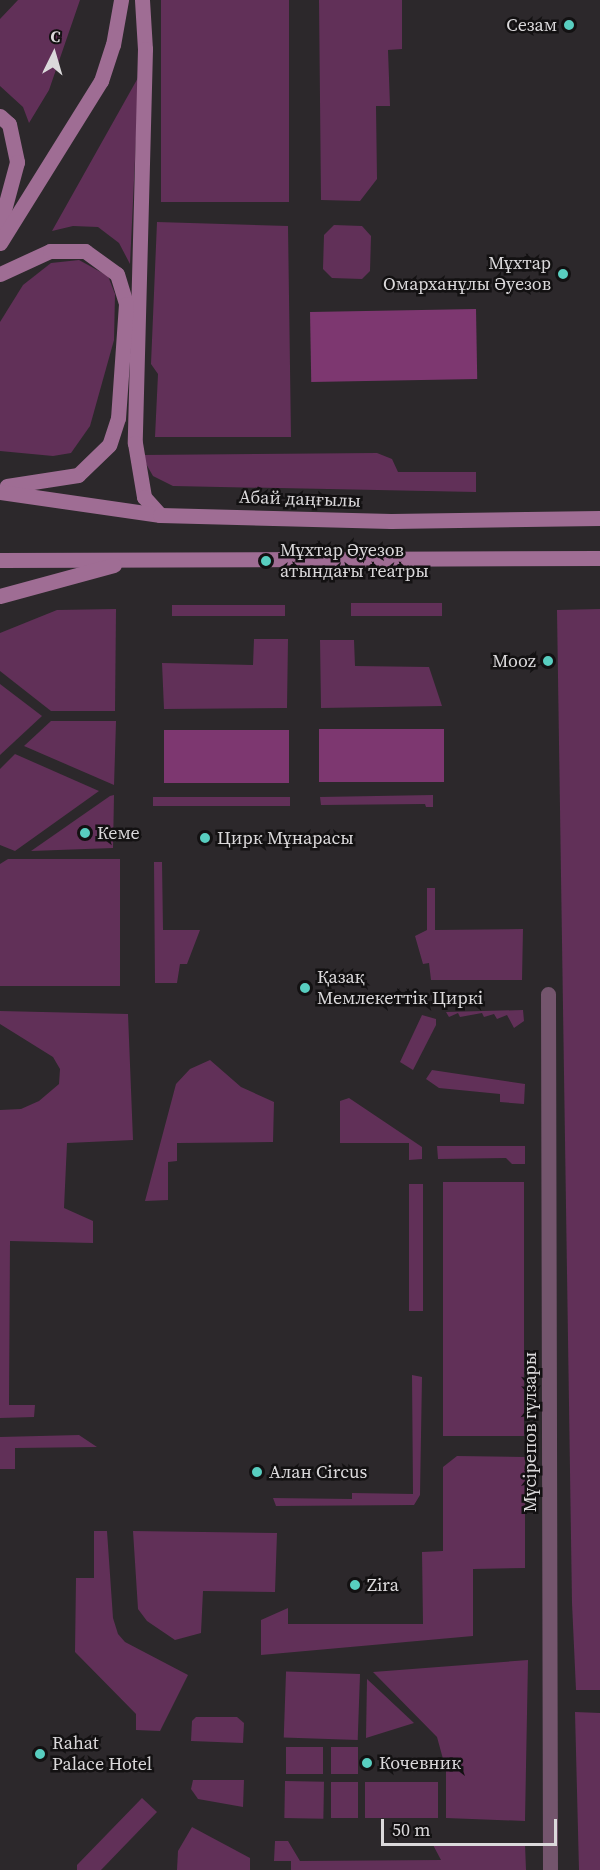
<!DOCTYPE html>
<html>
<head>
<meta charset="utf-8">
<style>
  body { margin:0 }
  #map { position:relative; width:600px; height:1870px; overflow:hidden; background:#2c282b; font-family:"Source Serif 4",serif }
  div>[style] { position:absolute }
  .green>* { inset:0; background:#613058; transform-origin:0 0 }
  .water>* { inset:0; background:#7d3770; transform-origin:0 0 }
  .minor>* { height:15px; margin:-7.5px; padding:0 7.5px; transform-origin:7.5px; border-radius:7.5px; background:#74556d }
  .secondary>* { height:15px; margin:-7.5px; padding:0 7.5px; transform-origin:7.5px; border-radius:7.5px; background:#9f6d94 }
  .dots>* { width:16px; height:16px; translate:-50% -50%; box-sizing:border-box; border:3px solid #131112; border-radius:50% }
  span { translate:-50% -50%; white-space:nowrap; text-align:center; line-height:1.15; -webkit-text-stroke:5px #131112; paint-order:stroke }
  .poi-label { font-size:18px; color:#dbd9db }
  .right { translate:-100% -50%; text-align:right }
  .left { translate:0 -50%; text-align:left }
  .street-label { font-size:18px; color:#dbd9db }
  .north { position:absolute; left:24px; top:24px; width:60px; height:60px; -webkit-text-stroke:4px #131112; paint-order:stroke; rotate:5deg; font-size:16px; font-weight:700; line-height:24px; text-align:center; color:#dbd9db }
  .north::after { content:''; display:block; margin:auto; width:21px; height:27px; background:#dbd9db; clip-path:polygon(50% 0,100% 100%,50% 72%,0 100%) }
  .scale { position:absolute; left:381px; top:1819px; width:176px; height:27px; box-sizing:border-box; border:3px solid #dbd9db; border-top:0; padding-left:8px; font-size:18px; line-height:21px; white-space:nowrap; color:#dbd9db; -webkit-text-stroke:4px #131112; paint-order:stroke }
</style>
</head>
<body>
<div id="map">
  <div class="green">
    <i style="clip-path:polygon(18px 0,80px 0,49px 90px,29px 123px,23px 107px,0 86px,0 19px)"></i>
    <i style="left:161px;top:0;width:128px;height:202px"></i>
    <i style="clip-path:polygon(319px 0,402px 0,402px 49px,388px 50px,390px 106px,376px 106px,377px 179px,360px 201px,321px 200px)"></i>
    <i style="clip-path:polygon(139px 76px,130px 264px,119px 243px,98px 227px,73px 226px,52px 231px)"></i>
    <i style="clip-path:polygon(157px 222px,288px 226px,291px 437px,155px 437px,158px 374px,151px 364px)"></i>
    <i style="clip-path:polygon(334px 225px,362px 226px,371px 236px,370px 271px,362px 279px,332px 278px,323px 269px,324px 235px)"></i>
    <i style="clip-path:polygon(79px 260px,108px 276px,115px 294px,114px 340px,90px 426px,71px 453px,53px 456px,0 451px,0 322px,23px 285px,51px 263px)"></i>
    <i style="clip-path:polygon(377px 453px,392px 459px,398px 472px,476px 472px,476px 492px,173px 486px,153px 476px,141px 455px)"></i>
    <i style="left:442px;top:603px;width:13px;height:91px;rotate:90deg"></i>
    <i style="left:285px;top:605px;width:11px;height:113px;rotate:90deg"></i>
    <i style="clip-path:polygon(116px 609px,115px 711px,51px 711px,0 671px,0 633px,57px 610px)"></i>
    <i style="clip-path:polygon(600px 609px,600px 1690px,576px 1690px,572px 1603px,557px 610px)"></i>
    <i style="clip-path:polygon(254px 639px,288px 639px,287px 708px,164px 709px,162px 663px,253px 665px)"></i>
    <i style="clip-path:polygon(320px 640px,354px 640px,355px 666px,429px 667px,442px 706px,321px 708px)"></i>
    <i style="clip-path:polygon(0 684px,42px 716px,0 755px)"></i>
    <i style="clip-path:polygon(51px 721px,116px 721px,114px 785px,24px 746px)"></i>
    <i style="clip-path:polygon(15px 754px,99px 791px,15px 851px,0 845px,0 769px)"></i>
    <i style="clip-path:polygon(114px 795px,113px 848px,31px 851px,110px 796px)"></i>
    <i style="clip-path:polygon(433px 795px,433px 807px,426px 807px,425px 804px,321px 805px,320px 797px)"></i>
    <i style="left:290px;top:797px;width:9px;height:137px;rotate:90deg"></i>
    <i style="clip-path:polygon(8px 859px,120px 859px,120px 986px,0 986px,0 864px)"></i>
    <i style="clip-path:polygon(154px 862px,162px 862px,163px 930px,200px 930px,187px 964px,180px 964px,177px 983px,155px 983px)"></i>
    <i style="clip-path:polygon(427px 888px,435px 888px,435px 930px,523px 929px,522px 980px,431px 980px,429px 963px,423px 964px,415px 936px,427px 930px)"></i>
    <i style="clip-path:polygon(523px 1010px,524px 1021px,514px 1028px,507px 1015px,497px 1019px,494px 1014px,484px 1017px,482px 1013px,460px 1017px,458px 1013px,449px 1017px,446px 1012px)"></i>
    <i style="clip-path:polygon(0 1011px,128px 1014px,133px 1140px,67px 1143px,64px 1208px,93px 1221px,93px 1243px,10px 1241px,9px 1405px,35px 1405px,34px 1417px,0 1418px,0 1110px,21px 1109px,39px 1101px,59px 1084px,60px 1069px,53px 1057px,0 1024px)"></i>
    <i style="clip-path:polygon(422px 1015px,436px 1019px,436px 1025px,413px 1070px,400px 1062px)"></i>
    <i style="clip-path:polygon(210px 1060px,241px 1087px,274px 1102px,273px 1142px,177px 1143px,177px 1161px,168px 1162px,168px 1200px,145px 1201px,176px 1084px,190px 1069px)"></i>
    <i style="clip-path:polygon(432px 1070px,525px 1084px,524px 1104px,500px 1102px,500px 1094px,439px 1088px,426px 1079px)"></i>
    <i style="clip-path:polygon(349px 1098px,422px 1147px,422px 1159px,409px 1160px,409px 1143px,340px 1143px,340px 1101px)"></i>
    <i style="clip-path:polygon(437px 1146px,525px 1146px,525px 1164px,512px 1164px,506px 1158px,438px 1159px)"></i>
    <i style="left:524px;top:1182px;width:254px;height:81px;rotate:90deg"></i>
    <i style="left:409px;top:1184px;width:14px;height:127px"></i>
    <i style="clip-path:polygon(412px 1375px,422px 1377px,420px 1495px,414px 1505px,276px 1506px,273px 1498px,352px 1499px,352px 1493px,413px 1494px)"></i>
    <i style="clip-path:polygon(79px 1435px,97px 1447px,15px 1448px,15px 1469px,0 1469px,0 1437px)"></i>
    <i style="clip-path:polygon(457px 1456px,525px 1457px,525px 1568px,473px 1569px,473px 1636px,261px 1655px,261px 1620px,288px 1608px,288px 1624px,423px 1624px,422px 1552px,443px 1551px,443px 1467px)"></i>
    <i style="clip-path:polygon(94px 1531px,107px 1531px,113px 1618px,118px 1634px,125px 1642px,188px 1675px,160px 1731px,136px 1730px,136px 1714px,75px 1652px,76px 1578px,94px 1578px)"></i>
    <i style="clip-path:polygon(133px 1531px,277px 1533px,275px 1592px,203px 1591px,201px 1633px,175px 1640px,147px 1621px,138px 1609px)"></i>
    <i style="clip-path:polygon(528px 1660px,525px 1821px,446px 1818px,446px 1770px,437px 1737px,373px 1672px)"></i>
    <i style="left:360px;top:1674px;width:66px;height:74px;rotate:92deg"></i>
    <i style="clip-path:polygon(367px 1679px,414px 1723px,366px 1738px)"></i>
    <i style="clip-path:polygon(575px 1712px,600px 1713px,600px 1870px,579px 1870px)"></i>
    <i style="clip-path:polygon(196px 1717px,237px 1717px,244px 1723px,243px 1743px,191px 1741px,192px 1721px)"></i>
    <i style="left:323px;top:1747px;width:27px;height:37px;rotate:90deg"></i>
    <i style="left:331px;top:1747px;width:27px;height:27px"></i>
    <i style="clip-path:polygon(193px 1780px,244px 1780px,243px 1807px,198px 1799px,191px 1789px)"></i>
    <i style="left:285px;top:1781px;width:39px;height:37px;rotate:1deg"></i>
    <i style="left:331px;top:1782px;width:27px;height:36px"></i>
    <i style="left:365px;top:1782px;width:73px;height:36px"></i>
    <i style="clip-path:polygon(142px 1798px,157px 1812px,101px 1870px,77px 1870px,77px 1865px)"></i>
    <i style="clip-path:polygon(192px 1827px,250px 1858px,250px 1870px,177px 1870px,178px 1851px)"></i>
    <i style="clip-path:polygon(275px 1841px,288px 1841px,300px 1861px,441px 1860px,432px 1843px,525px 1844px,526px 1870px,291px 1870px,291px 1861px,274px 1861px)"></i>
  </div>
  <div class="water">
    <i style="left:476px;top:309px;width:70px;height:166px;rotate:89deg"></i>
    <i style="left:319px;top:729px;width:125px;height:53px"></i>
    <i style="left:164px;top:730px;width:125px;height:53px"></i>
  </div>
  <div class="minor">
    <i style="left:548px;top:994px;width:876px;rotate:89.87deg"></i>
  </div>
  <div class="secondary">
    <i style="left:142px;top:0;width:49px;rotate:86.5deg"></i>
    <i style="left:145px;top:49px;width:394px;rotate:91.5deg"></i>
    <i style="left:135px;top:443px;width:55px;rotate:80.5deg"></i>
    <i style="left:144px;top:497px;width:24px;rotate:48deg"></i>
    <i style="left:0;top:116px;width:12px;rotate:42deg"></i>
    <i style="left:9px;top:124px;width:39px;rotate:78deg"></i>
    <i style="left:17px;top:162px;width:65px;rotate:105.1deg"></i>
    <i style="left:0;top:243px;width:191px;rotate:-58.1deg"></i>
    <i style="left:101px;top:81px;width:38px;rotate:-72deg"></i>
    <i style="left:113px;top:45px;width:46px;rotate:-79.9deg"></i>
    <i style="left:0;top:274px;width:55px;rotate:-24.7deg"></i>
    <i style="left:50px;top:251px;width:35px"></i>
    <i style="left:85px;top:251px;width:39px;rotate:36deg"></i>
    <i style="left:117px;top:274px;width:31px;rotate:73deg"></i>
    <i style="left:126px;top:304px;width:114px;rotate:94deg"></i>
    <i style="left:118px;top:418px;width:28px;rotate:108deg"></i>
    <i style="left:109px;top:445px;width:43px;rotate:135.9deg"></i>
    <i style="left:78px;top:475px;width:72px;rotate:171.2deg"></i>
    <i style="left:0;top:492px;width:162px;rotate:8.2deg"></i>
    <i style="left:160px;top:515px;width:231px;rotate:1.5deg"></i>
    <i style="left:391px;top:521px;width:209px;rotate:-0.8deg"></i>
    <i style="left:0;top:560px;width:600px;rotate:-0.19deg"></i>
    <i style="left:0;top:596px;width:118px;rotate:-15.2deg"></i>
  </div>
  <div class="dots">
    <i style="left:569px;top:25px;background:#58cec0"></i>
    <i style="left:563px;top:274px;background:#58cec0"></i>
    <i style="left:266px;top:561px;background:#58cec0"></i>
    <i style="left:548px;top:661px;background:#58cec0"></i>
    <i style="left:85px;top:833px;background:#58cec0"></i>
    <i style="left:205px;top:838px;background:#58cec0"></i>
    <i style="left:305px;top:988px;background:#58cec0"></i>
    <i style="left:257px;top:1472px;background:#58cec0"></i>
    <i style="left:355px;top:1585px;background:#58cec0"></i>
    <i style="left:40px;top:1754px;background:#58cec0"></i>
    <i style="left:367px;top:1763px;background:#58cec0"></i>
  </div>
  <div class="poi-label">
    <span class="right" style="left:557px;top:25px">Сезам</span>
    <span class="right" style="left:551px;top:274px">Мұхтар<br>Омарханұлы Әуезов</span>
    <span class="left" style="left:280px;top:561px">Мұхтар Әуезов<br>атындағы театры</span>
    <span class="right" style="left:536px;top:661px">Mooz</span>
    <span class="left" style="left:97px;top:833px">Кеме</span>
    <span class="left" style="left:217px;top:838px">Цирк Мұнарасы</span>
    <span class="left" style="left:317px;top:988px">Қазақ<br>Мемлекеттік Циркі</span>
    <span class="left" style="left:269px;top:1472px">Алан Circus</span>
    <span class="left" style="left:367px;top:1585px">Zira</span>
    <span class="left" style="left:52px;top:1754px">Rahat<br>Palace Hotel</span>
    <span class="left" style="left:379px;top:1763px">Кочевник</span>
  </div>
  <div class="street-label">
    <span style="left:300px;top:499px;rotate:2deg">Абай даңғылы</span>
    <span style="left:530px;top:1432px;rotate:-90deg">Мүсірепов гүлзары</span>
  </div>
  <div class="north">С</div>
  <div class="scale">50 m</div>
</div>
</body>
</html>
